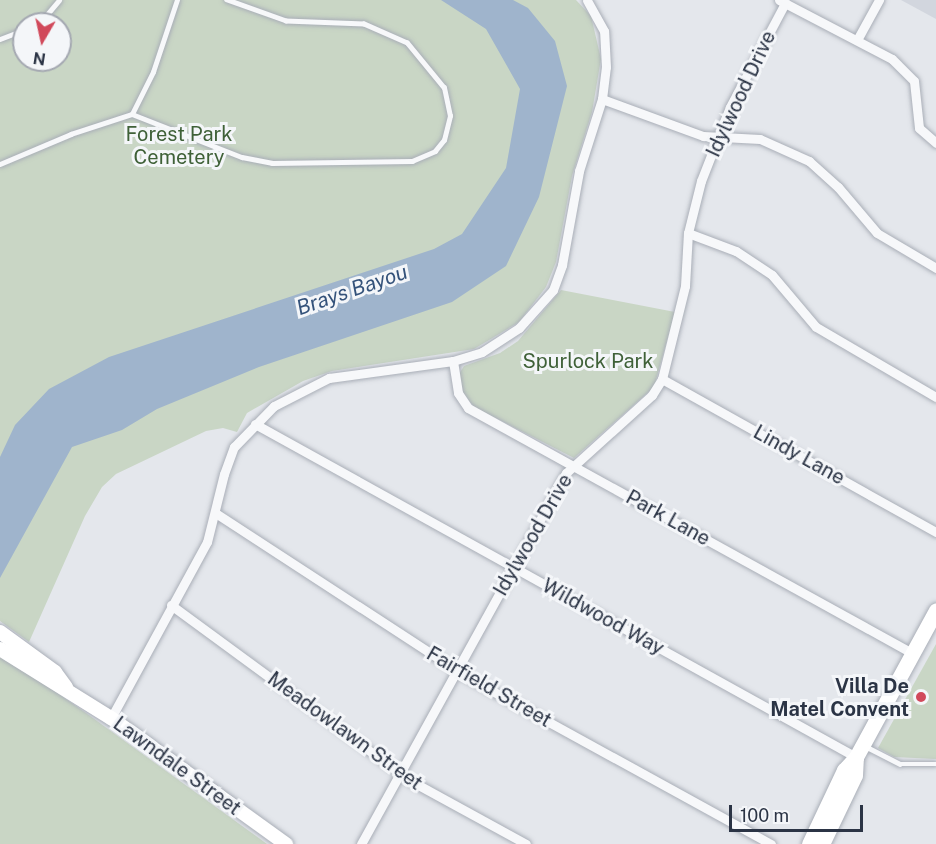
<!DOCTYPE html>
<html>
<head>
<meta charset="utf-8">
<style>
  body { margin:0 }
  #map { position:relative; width:936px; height:844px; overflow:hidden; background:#e4e7ec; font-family:"Public Sans",sans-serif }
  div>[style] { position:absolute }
  .built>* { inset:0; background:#d2d6de }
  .green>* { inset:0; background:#c9d6c5 }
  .water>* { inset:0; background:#9fb4cc }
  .roads { filter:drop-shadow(0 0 2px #a9aeb7) drop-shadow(0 0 2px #a9aeb7) }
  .service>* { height:4.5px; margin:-2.25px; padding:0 2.25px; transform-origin:2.25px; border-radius:2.25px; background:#f7f8fa }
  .minor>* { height:9px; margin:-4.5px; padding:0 4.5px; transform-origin:4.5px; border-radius:4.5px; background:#f7f8fa }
  .secondary>* { height:14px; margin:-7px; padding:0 7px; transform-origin:7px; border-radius:7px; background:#fff }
  .primary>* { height:15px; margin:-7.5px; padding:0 7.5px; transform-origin:7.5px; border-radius:7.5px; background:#fff }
  .dots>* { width:16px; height:16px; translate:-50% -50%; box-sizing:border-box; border:3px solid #f4f6f9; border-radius:50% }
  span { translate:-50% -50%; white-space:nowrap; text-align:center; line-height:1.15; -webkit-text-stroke:6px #f4f6f9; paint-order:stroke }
  .street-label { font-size:20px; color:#2b3445 }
  .park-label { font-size:20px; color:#3f6138 }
  .poi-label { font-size:20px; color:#2b3445; font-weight:700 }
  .right { translate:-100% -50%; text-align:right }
  .water-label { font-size:21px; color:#34527a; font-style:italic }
  .north { position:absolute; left:12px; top:12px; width:60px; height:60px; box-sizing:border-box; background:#f4f6f9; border:2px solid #a4a8b1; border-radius:50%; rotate:189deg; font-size:16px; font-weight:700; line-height:24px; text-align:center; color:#2b3445 }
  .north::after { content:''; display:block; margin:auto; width:21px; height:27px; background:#d1495b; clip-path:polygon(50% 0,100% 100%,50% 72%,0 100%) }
  .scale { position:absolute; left:729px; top:805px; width:134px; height:27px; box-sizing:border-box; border:3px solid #2b3445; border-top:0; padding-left:8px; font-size:18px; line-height:21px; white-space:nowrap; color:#2b3445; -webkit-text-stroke:4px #f4f6f9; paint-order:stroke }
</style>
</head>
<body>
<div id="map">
  <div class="built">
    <i style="clip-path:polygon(901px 0,936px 0,936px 19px)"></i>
  </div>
  <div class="green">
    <i style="clip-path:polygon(evenodd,0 0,576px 0,591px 16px,601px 59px,592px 112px,572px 176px,556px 262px,546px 287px,519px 322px,474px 349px,332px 371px,303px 381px,247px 413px,237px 432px,223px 428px,206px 431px,116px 474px,102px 487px,85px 516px,29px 642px,0 621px,0 0,24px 24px,60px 24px,60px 60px,24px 60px,24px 24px)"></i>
    <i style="clip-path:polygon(561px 290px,675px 312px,654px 387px,574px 458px,474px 407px,462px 391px,459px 374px,464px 366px,500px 353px,518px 341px)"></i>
    <i style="clip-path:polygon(936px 644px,936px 759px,894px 757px,878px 748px)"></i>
    <i style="clip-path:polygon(0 653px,86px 713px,267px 844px,0 844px)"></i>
  </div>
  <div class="water">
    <i style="clip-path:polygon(441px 0,513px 0,528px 8px,555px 41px,567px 86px,539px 197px,506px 266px,452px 302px,259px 367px,157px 409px,122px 430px,72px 447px,0 578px,0 457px,15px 425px,49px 389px,109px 357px,434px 249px,462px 234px,506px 168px,520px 89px,486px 29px)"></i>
  </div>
  <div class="roads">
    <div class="service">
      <i style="left:39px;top:24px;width:31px;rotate:-50deg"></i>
      <i style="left:0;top:39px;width:26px;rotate:-21deg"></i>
      <i style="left:132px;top:114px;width:118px;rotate:21.4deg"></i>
      <i style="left:242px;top:157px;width:31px;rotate:11deg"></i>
      <i style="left:272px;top:163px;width:140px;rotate:-0.8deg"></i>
      <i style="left:412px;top:161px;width:25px;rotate:-23deg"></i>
      <i style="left:435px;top:151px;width:14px;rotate:-51deg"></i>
      <i style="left:444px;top:140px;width:25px;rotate:-76deg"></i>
      <i style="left:450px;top:116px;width:29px;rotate:-102deg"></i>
      <i style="left:444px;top:88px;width:58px;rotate:-129.4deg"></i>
      <i style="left:407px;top:43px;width:47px;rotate:-156.2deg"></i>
      <i style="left:364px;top:24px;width:78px;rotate:-177.8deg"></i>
      <i style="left:286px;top:21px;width:63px;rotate:-160.4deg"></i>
      <i style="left:0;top:164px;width:77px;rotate:-22.9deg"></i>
      <i style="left:71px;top:134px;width:64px;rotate:-18.2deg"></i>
      <i style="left:132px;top:114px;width:47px;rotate:-63.4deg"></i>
      <i style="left:153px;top:72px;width:76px;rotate:-71.6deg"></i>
      <i style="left:865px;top:746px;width:39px;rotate:27deg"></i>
      <i style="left:900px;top:764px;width:36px"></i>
    </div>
    <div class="minor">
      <i style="left:779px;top:0;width:127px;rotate:27.6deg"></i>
      <i style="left:892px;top:59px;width:31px;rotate:45deg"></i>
      <i style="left:914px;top:81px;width:47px;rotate:83.9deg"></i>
      <i style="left:919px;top:128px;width:23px;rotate:41deg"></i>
      <i style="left:857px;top:40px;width:46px;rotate:-61.2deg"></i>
      <i style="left:602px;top:99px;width:108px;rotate:20.1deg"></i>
      <i style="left:703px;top:136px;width:57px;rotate:3deg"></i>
      <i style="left:760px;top:139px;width:54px;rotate:24.2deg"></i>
      <i style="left:809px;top:161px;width:39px;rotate:42deg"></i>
      <i style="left:838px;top:187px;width:60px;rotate:49.7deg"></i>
      <i style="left:877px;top:233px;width:69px;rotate:30.7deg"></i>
      <i style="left:688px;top:233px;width:51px;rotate:20.6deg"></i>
      <i style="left:736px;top:251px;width:43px;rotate:33.7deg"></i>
      <i style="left:772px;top:275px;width:68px;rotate:49.8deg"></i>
      <i style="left:816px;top:327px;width:139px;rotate:30.3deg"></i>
      <i style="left:453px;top:361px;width:32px;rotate:81deg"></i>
      <i style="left:458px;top:393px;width:18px;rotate:56deg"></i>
      <i style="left:468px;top:408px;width:507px;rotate:28.89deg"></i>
      <i style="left:662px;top:379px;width:314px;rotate:29.2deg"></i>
      <i style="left:255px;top:424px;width:687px;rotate:28.99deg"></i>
      <i style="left:217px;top:514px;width:298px;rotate:33.1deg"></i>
      <i style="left:467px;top:677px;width:347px;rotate:28.8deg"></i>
      <i style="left:171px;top:605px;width:298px;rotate:36.3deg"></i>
      <i style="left:411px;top:781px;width:131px;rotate:28.7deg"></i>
      <i style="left:111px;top:718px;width:200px;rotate:-61.4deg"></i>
      <i style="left:207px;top:542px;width:70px;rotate:-76deg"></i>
      <i style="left:224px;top:474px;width:29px;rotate:-70deg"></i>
      <i style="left:234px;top:447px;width:57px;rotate:-45.7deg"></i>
      <i style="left:274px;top:406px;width:62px;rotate:-27deg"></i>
      <i style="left:329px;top:378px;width:125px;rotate:-7.8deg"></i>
      <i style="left:453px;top:361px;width:30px;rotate:-17deg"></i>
      <i style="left:482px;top:352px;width:44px;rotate:-33deg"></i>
      <i style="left:519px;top:328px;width:51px;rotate:-48.2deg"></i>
      <i style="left:553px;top:290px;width:27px;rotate:-70deg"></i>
      <i style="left:562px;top:265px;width:96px;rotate:-79.7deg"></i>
      <i style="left:579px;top:171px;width:76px;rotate:-72.3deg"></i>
      <i style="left:602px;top:99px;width:32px;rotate:-83deg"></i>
      <i style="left:606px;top:67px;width:36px;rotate:-93deg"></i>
      <i style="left:604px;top:31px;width:35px;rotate:-119deg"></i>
      <i style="left:361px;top:844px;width:424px;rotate:-61.1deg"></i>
      <i style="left:566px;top:473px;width:116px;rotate:-42.2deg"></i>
      <i style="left:652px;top:395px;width:19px;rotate:-58deg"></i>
      <i style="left:662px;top:379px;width:96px;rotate:-76.1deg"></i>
      <i style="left:685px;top:286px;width:53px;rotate:-86.8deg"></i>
      <i style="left:688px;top:233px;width:54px;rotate:-76deg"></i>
      <i style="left:701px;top:181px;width:79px;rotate:-68.6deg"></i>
      <i style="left:730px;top:107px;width:118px;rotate:-62.1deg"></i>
    </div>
    <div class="secondary">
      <i style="left:0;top:632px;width:68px;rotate:36deg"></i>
      <i style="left:55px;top:672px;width:19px;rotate:54deg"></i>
      <i style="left:0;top:649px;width:131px;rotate:31.9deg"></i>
      <i style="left:111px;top:718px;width:216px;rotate:35.8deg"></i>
    </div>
    <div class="primary">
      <i style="left:809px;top:844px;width:82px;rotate:-64.7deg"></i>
      <i style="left:844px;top:770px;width:18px;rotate:-47deg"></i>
      <i style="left:856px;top:757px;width:167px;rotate:-61.4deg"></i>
      <i style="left:822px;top:844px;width:76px;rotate:-64.4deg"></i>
      <i style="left:855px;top:775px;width:18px;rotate:-87deg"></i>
    </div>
  </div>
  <div class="dots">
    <i style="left:921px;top:697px;background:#d1495b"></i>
  </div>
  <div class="street-label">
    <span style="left:741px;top:94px;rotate:-65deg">Idylwood Drive</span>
    <span style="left:799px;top:455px;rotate:29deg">Lindy Lane</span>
    <span style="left:668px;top:518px;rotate:29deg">Park Lane</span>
    <span style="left:533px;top:535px;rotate:-60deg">Idylwood Drive</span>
    <span style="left:603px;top:617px;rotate:29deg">Wildwood Way</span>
    <span style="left:489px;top:687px;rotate:30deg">Fairfield Street</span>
    <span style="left:345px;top:731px;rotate:36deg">Meadowlawn Street</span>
    <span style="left:177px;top:766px;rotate:36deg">Lawndale Street</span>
  </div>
  <div class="park-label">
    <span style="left:179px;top:146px">Forest Park<br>Cemetery</span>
    <span style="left:588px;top:361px">Spurlock Park</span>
  </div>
  <div class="poi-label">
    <span class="right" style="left:909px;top:698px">Villa De<br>Matel Convent</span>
  </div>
  <div class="water-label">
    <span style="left:352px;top:290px;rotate:-19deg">Brays Bayou</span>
  </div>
  <div class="north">N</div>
  <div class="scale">100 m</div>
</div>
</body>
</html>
